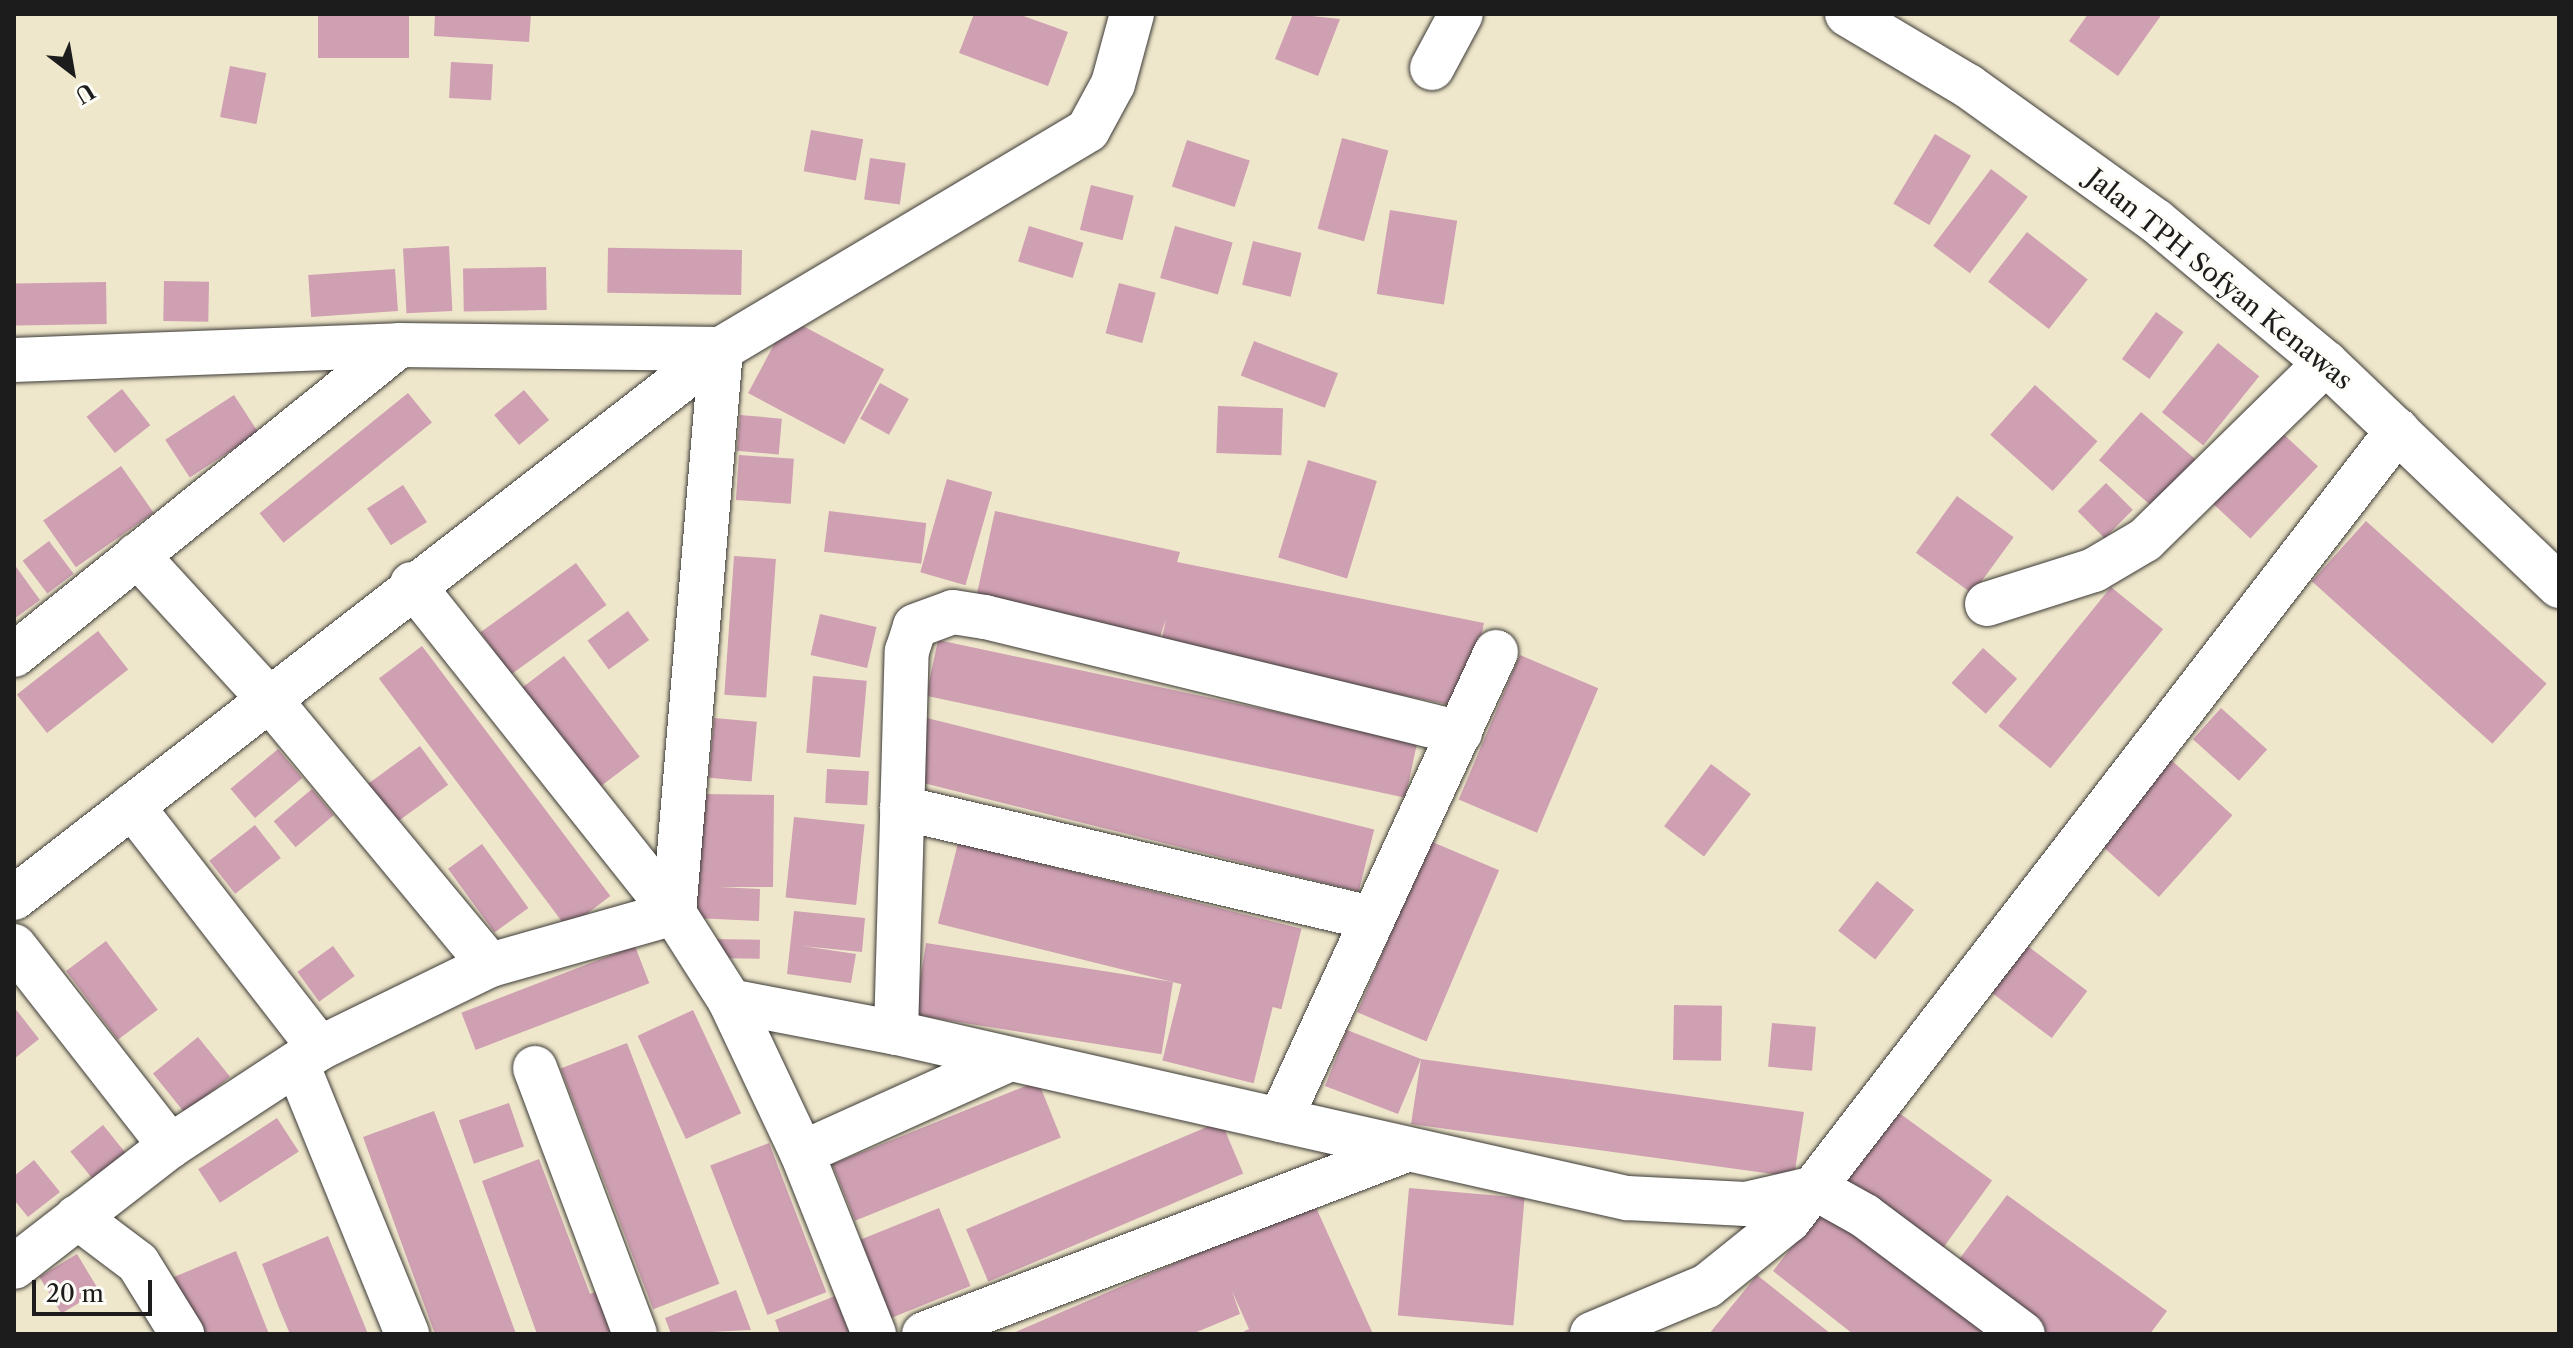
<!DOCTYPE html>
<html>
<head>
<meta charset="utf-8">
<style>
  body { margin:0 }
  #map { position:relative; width:2573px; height:1348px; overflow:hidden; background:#efe7cb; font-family:"Libre Caslon Text",serif }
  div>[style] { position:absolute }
  .building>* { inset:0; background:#cf9fb2; transform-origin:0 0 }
  .roads { filter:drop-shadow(0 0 2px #3c3a36) drop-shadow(0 0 2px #3c3a36) }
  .minor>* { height:44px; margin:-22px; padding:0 22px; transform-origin:22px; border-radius:22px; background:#fff }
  span { translate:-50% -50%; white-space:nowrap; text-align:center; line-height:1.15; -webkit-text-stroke:6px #fdfcf7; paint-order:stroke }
  .street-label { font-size:26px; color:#1c1c1c }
  .frame { position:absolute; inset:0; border:16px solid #1c1c1c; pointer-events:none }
  .north { position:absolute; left:32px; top:32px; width:80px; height:80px; -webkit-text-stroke:6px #fdfcf7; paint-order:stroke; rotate:149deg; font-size:22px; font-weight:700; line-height:32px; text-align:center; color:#1c1c1c }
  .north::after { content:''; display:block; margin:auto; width:28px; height:36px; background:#1c1c1c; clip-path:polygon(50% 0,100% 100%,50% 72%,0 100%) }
  .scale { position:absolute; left:32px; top:1280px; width:120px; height:36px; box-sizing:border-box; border:4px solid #1c1c1c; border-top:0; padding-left:10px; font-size:24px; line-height:28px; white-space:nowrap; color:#1c1c1c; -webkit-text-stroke:6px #fdfcf7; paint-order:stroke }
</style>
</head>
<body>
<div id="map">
  <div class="building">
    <i style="left:318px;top:14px;width:91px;height:44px"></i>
    <i style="clip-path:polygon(435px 14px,531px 14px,529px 42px,434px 36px)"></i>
    <i style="clip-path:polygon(974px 14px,1018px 14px,1068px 32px,1048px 86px,959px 53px)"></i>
    <i style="clip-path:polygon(1293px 14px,1340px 19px,1318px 76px,1275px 59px)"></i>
    <i style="clip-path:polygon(2088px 14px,2162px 14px,2118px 76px,2069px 41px)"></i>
    <i style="left:451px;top:62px;width:42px;height:36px;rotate:3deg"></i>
    <i style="left:230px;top:66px;width:37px;height:52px;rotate:11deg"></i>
    <i style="left:811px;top:130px;width:53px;height:42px;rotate:10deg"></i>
    <i style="left:1935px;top:134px;width:42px;height:81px;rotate:31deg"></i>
    <i style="left:1342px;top:138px;width:48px;height:94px;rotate:15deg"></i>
    <i style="left:1187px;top:140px;width:66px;height:49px;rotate:18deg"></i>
    <i style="left:870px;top:158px;width:36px;height:42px;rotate:8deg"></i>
    <i style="left:1991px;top:169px;width:46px;height:96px;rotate:37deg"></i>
    <i style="left:1091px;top:185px;width:44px;height:46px;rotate:14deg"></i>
    <i style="left:1390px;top:210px;width:68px;height:85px;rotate:9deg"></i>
    <i style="left:1029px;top:226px;width:57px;height:37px;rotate:17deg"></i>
    <i style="left:1175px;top:226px;width:60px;height:54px;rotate:16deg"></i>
    <i style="left:2027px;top:232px;width:77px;height:63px;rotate:38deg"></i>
    <i style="left:1253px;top:241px;width:50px;height:45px;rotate:14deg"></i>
    <i style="left:449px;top:246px;width:65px;height:46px;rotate:87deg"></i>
    <i style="left:742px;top:250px;width:45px;height:134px;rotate:91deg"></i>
    <i style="left:546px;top:267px;width:43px;height:83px;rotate:89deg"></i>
    <i style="left:395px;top:269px;width:42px;height:87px;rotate:86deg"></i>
    <i style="left:164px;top:281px;width:45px;height:40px;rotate:1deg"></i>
    <i style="left:106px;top:282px;width:42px;height:92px;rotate:89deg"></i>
    <i style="left:1119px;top:283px;width:38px;height:52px;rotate:15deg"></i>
    <i style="left:2156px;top:312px;width:34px;height:58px;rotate:36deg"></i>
    <i style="left:788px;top:318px;width:109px;height:85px;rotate:28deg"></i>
    <i style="left:1254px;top:341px;width:90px;height:37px;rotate:21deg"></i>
    <i style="left:2218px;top:343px;width:53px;height:89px;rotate:39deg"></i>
    <i style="left:880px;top:383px;width:33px;height:41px;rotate:29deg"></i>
    <i style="left:2035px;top:385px;width:84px;height:67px;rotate:42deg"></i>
    <i style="left:122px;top:389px;width:46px;height:45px;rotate:52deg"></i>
    <i style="left:524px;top:390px;width:39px;height:39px;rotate:50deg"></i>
    <i style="left:408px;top:393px;width:38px;height:191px;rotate:51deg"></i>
    <i style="left:234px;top:395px;width:45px;height:82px;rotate:57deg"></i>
    <i style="left:1218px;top:406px;width:65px;height:47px;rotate:2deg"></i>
    <i style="left:2141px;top:412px;width:82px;height:64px;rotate:41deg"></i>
    <i style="left:740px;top:415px;width:42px;height:36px;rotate:5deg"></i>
    <i style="left:2277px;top:428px;width:56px;height:99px;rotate:43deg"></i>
    <i style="left:739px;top:455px;width:55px;height:45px;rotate:4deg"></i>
    <i style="left:1308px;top:460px;width:72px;height:102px;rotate:17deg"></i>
    <i style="left:121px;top:466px;width:57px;height:95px;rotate:55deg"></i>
    <i style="left:947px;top:479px;width:47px;height:97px;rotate:16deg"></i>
    <i style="left:2106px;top:483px;width:38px;height:40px;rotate:45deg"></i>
    <i style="left:403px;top:485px;width:44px;height:43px;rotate:57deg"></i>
    <i style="left:1957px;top:496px;width:70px;height:70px;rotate:36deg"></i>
    <i style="left:829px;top:511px;width:98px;height:41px;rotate:7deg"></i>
    <i style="clip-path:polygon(995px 511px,1180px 552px,1177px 562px,1484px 623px,1466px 708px,1160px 647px,1166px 619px,1160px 637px,976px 598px)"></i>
    <i style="left:2366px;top:521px;width:243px;height:81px;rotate:42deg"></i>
    <i style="left:49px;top:541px;width:41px;height:33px;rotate:53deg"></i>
    <i style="left:734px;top:556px;width:42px;height:139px;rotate:4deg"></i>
    <i style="left:576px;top:563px;width:52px;height:118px;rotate:54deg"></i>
    <i style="clip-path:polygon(14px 564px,40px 600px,14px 619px)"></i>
    <i style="left:2111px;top:587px;width:67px;height:179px;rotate:39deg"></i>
    <i style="left:628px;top:611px;width:36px;height:50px;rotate:54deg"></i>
    <i style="left:820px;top:614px;width:58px;height:42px;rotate:13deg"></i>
    <i style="left:98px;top:631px;width:49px;height:103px;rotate:52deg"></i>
    <i style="left:938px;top:640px;width:490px;height:57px;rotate:12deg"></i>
    <i style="left:422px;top:646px;width:313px;height:54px;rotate:53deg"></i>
    <i style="left:1983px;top:648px;width:46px;height:47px;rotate:42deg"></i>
    <i style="left:1520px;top:655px;width:85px;height:157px;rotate:23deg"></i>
    <i style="left:564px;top:656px;width:126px;height:54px;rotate:53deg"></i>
    <i style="left:813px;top:676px;width:54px;height:77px;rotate:5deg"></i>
    <i style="left:2221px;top:708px;width:62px;height:42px;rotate:42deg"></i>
    <i style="left:923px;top:717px;width:465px;height:64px;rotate:14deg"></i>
    <i style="left:714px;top:718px;width:43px;height:60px;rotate:5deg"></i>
    <i style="left:420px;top:746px;width:48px;height:67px;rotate:54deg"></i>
    <i style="left:278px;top:749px;width:38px;height:62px;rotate:50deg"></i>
    <i style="left:2170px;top:759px;width:84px;height:110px;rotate:42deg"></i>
    <i style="left:1711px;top:764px;width:50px;height:78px;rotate:37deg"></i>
    <i style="left:827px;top:769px;width:42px;height:34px;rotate:3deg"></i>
    <i style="left:312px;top:789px;width:34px;height:50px;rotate:50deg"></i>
    <i style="clip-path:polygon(699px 794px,774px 795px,773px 887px,719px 887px,760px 889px,759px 921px,694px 918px)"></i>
    <i style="left:794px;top:817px;width:71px;height:81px;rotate:6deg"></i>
    <i style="left:255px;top:825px;width:42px;height:58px;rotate:52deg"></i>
    <i style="left:1430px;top:841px;width:75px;height:186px;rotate:23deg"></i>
    <i style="left:958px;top:843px;width:354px;height:83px;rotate:14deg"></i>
    <i style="left:482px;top:844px;width:79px;height:42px;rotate:54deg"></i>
    <i style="left:1877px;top:881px;width:47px;height:63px;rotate:38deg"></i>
    <i style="clip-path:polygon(794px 911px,865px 918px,862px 952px,802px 946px,856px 954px,851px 983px,787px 974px)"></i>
    <i style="left:713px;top:939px;width:47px;height:19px;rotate:1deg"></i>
    <i style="left:106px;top:941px;width:86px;height:50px;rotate:53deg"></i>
    <i style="left:926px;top:943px;width:250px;height:73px;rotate:9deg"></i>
    <i style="left:2025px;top:944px;width:78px;height:59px;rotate:37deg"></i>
    <i style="left:333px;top:946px;width:37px;height:44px;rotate:54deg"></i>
    <i style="left:635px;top:946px;width:40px;height:186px;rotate:69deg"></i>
    <i style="left:1182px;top:982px;width:94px;height:81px;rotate:14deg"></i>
    <i style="left:1674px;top:1005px;width:48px;height:55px;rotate:1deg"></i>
    <i style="clip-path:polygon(14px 1007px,39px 1039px,14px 1059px)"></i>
    <i style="left:693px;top:1010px;width:114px;height:61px;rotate:65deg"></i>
    <i style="left:1772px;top:1023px;width:44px;height:44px;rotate:5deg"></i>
    <i style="clip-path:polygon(1347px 1030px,1421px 1059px,1804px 1112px,1794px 1177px,1411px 1124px,1421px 1059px,1398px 1114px,1325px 1086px)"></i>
    <i style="left:198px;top:1037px;width:51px;height:58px;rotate:51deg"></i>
    <i style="left:627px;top:1043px;width:258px;height:71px;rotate:69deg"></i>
    <i style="left:1038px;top:1081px;width:61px;height:222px;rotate:68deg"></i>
    <i style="left:509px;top:1103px;width:46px;height:53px;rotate:71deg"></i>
    <i style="left:1895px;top:1110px;width:120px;height:89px;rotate:36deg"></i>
    <i style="clip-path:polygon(434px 1111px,462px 1186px,516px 1334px,435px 1334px,408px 1261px,363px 1137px)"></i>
    <i style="left:277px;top:1118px;width:40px;height:94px;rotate:57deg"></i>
    <i style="left:1221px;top:1121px;width:57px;height:277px;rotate:67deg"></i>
    <i style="left:103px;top:1125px;width:38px;height:42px;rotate:51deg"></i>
    <i style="left:769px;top:1143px;width:160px;height:63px;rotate:69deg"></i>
    <i style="clip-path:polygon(539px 1159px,590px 1294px,605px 1288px,622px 1334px,537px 1334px,482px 1181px)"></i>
    <i style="clip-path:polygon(34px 1160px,60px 1192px,28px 1217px,14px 1200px,14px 1176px)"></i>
    <i style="left:1409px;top:1188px;width:116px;height:128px;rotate:5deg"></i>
    <i style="clip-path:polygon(2007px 1195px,2167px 1311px,2150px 1334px,2034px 1334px,1949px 1273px)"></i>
    <i style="clip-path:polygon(1314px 1203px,1373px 1334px,1239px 1334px,1249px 1329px,1232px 1291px,1240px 1314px,1192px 1334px,1011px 1334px)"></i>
    <i style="clip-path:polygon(1826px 1203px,1992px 1334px,1853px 1334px,1773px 1271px)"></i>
    <i style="left:939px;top:1208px;width:84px;height:93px;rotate:68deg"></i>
    <i style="clip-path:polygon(328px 1236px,346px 1280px,368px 1334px,290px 1334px,279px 1308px,262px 1264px)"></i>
    <i style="clip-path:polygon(236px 1251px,269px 1334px,196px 1334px,174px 1277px)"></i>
    <i style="left:77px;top:1254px;width:43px;height:44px;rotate:59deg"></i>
    <i style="clip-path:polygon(1757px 1275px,1801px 1310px,1831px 1334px,1709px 1334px)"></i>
    <i style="clip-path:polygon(736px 1290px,751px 1330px,671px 1334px,665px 1318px)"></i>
    <i style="clip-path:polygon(835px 1296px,850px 1334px,780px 1334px,775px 1320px)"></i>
  </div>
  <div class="roads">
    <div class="minor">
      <i style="left:1847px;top:14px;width:141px;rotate:30.8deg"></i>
      <i style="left:1968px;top:86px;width:231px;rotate:35.7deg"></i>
      <i style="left:2156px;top:221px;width:222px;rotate:39.9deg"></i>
      <i style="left:2326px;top:363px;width:323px;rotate:43.7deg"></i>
      <i style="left:1432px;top:68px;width:61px;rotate:-61.8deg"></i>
      <i style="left:14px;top:360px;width:385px;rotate:-2.2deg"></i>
      <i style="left:399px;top:345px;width:322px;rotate:0.7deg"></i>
      <i style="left:721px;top:349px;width:566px;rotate:94.76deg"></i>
      <i style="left:674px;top:913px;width:191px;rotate:164.2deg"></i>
      <i style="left:490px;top:965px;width:189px;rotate:154deg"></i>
      <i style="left:320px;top:1048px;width:179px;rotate:146.8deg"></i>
      <i style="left:170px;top:1146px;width:197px;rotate:142.2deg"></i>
      <i style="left:137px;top:555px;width:195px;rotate:47.5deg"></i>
      <i style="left:269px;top:699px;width:346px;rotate:50.3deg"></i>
      <i style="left:412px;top:584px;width:421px;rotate:51.5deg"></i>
      <i style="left:674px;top:913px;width:104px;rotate:57.5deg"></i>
      <i style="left:730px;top:1001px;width:168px;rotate:64.7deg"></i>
      <i style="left:802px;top:1153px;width:195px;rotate:68.3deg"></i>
      <i style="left:1987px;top:604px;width:112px;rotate:-17.6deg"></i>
      <i style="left:2094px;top:570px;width:59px;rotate:-30.5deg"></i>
      <i style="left:2145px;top:540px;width:253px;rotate:-44.4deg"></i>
      <i style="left:1496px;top:652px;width:515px;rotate:114.78deg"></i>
      <i style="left:1280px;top:1120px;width:356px;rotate:12.7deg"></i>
      <i style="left:1627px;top:1198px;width:119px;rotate:2.9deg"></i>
      <i style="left:1746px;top:1204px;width:71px;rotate:-13.1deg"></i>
      <i style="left:1815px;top:1188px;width:57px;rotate:29.2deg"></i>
      <i style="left:1865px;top:1216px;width:197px;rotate:36.8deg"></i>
      <i style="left:14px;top:655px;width:494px;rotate:-38.8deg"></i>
      <i style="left:132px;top:806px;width:306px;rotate:52.2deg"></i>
      <i style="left:902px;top:808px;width:481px;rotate:13.2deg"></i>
      <i style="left:14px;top:898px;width:895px;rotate:-37.83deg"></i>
      <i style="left:721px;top:349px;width:427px;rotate:-30.8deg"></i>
      <i style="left:1088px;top:130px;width:52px;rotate:-61.5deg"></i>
      <i style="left:1113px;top:84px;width:73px;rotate:-74.8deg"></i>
      <i style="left:14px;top:946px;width:254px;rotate:52deg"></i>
      <i style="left:730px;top:1001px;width:169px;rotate:10.9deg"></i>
      <i style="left:297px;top:1064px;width:292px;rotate:67.8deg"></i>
      <i style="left:535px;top:1068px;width:284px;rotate:69.4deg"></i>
      <i style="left:1280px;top:1120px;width:394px;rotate:-167.2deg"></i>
      <i style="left:896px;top:1033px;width:382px;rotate:-88.4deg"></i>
      <i style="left:907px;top:651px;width:26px;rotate:-72deg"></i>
      <i style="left:915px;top:626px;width:40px;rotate:-20.2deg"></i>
      <i style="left:953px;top:612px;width:32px;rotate:9deg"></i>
      <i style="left:985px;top:617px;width:489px;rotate:13.7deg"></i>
      <i style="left:802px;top:1153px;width:226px;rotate:-24.3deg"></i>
      <i style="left:77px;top:1217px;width:76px;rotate:37deg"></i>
      <i style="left:138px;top:1263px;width:84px;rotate:58.2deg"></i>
      <i style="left:924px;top:1334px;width:511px;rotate:-20.88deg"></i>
      <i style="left:1592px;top:1334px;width:125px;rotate:-22.7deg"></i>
      <i style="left:1707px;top:1286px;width:105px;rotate:-38.8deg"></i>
      <i style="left:1789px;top:1220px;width:997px;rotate:-52.37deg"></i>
    </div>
  </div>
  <div class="street-label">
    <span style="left:2219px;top:280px;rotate:39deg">Jalan TPH Sofyan Kenawas</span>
  </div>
  <div class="frame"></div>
  <div class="north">U</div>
  <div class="scale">20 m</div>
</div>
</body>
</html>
